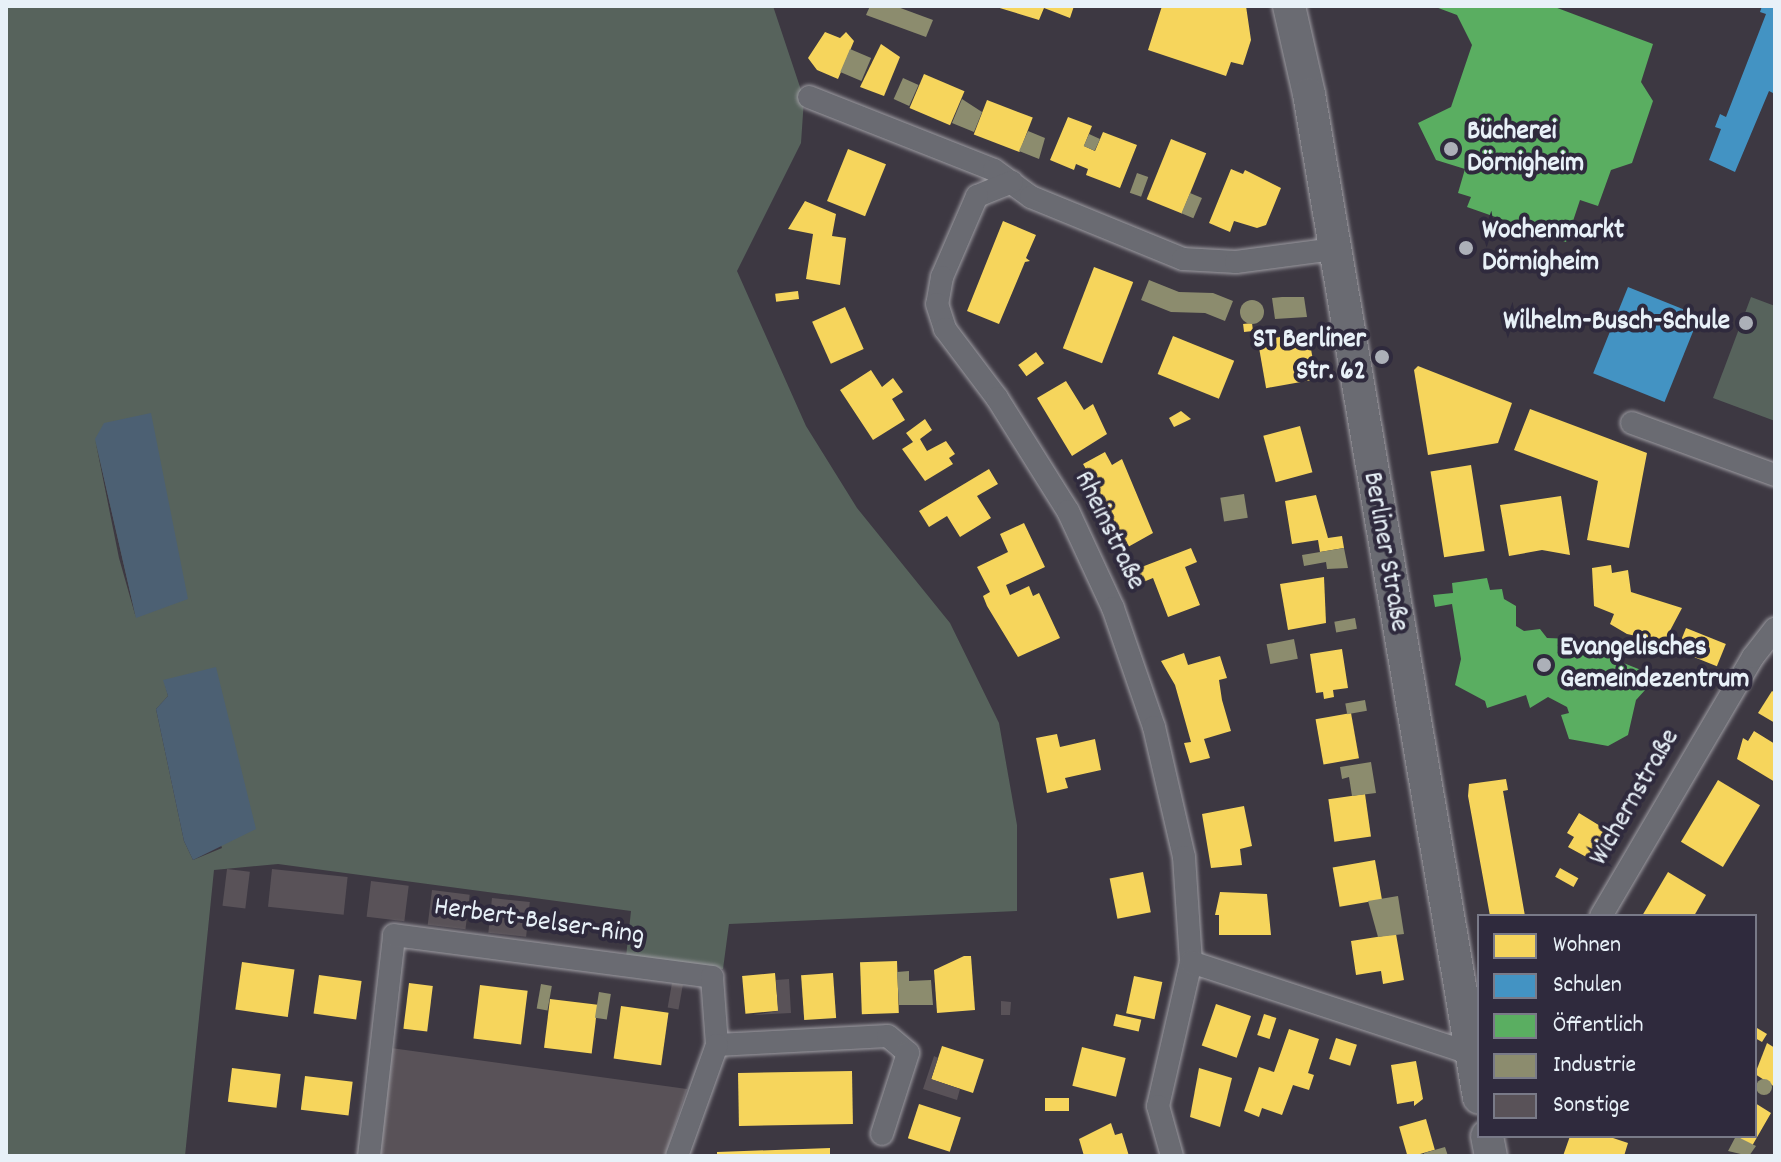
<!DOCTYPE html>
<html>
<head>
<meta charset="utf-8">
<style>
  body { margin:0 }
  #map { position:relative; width:1781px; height:1162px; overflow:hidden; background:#3d3842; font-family:Dekko,sans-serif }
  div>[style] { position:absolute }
  .green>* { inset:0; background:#57635c }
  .water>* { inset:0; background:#4c6073 }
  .homes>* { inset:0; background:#f6d55c; transform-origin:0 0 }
  .schools>* { inset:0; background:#4393c3; transform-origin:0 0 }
  .public>* { inset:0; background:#5aae61 }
  .industry>* { inset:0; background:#8c8c6e; transform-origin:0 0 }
  .round { border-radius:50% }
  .building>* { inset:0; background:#595258; transform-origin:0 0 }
  .roads { filter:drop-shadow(0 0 2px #9e9da3) drop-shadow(0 0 2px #9e9da3) }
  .street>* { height:22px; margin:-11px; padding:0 11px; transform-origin:11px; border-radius:11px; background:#6a6b72 }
  .secondary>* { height:32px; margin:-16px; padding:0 16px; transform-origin:16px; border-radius:16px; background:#6a6b72 }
  .dots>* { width:22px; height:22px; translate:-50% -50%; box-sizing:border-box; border:4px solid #2f2a3d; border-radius:50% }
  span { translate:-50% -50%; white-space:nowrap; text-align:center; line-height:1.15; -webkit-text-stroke:8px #2f2a3d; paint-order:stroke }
  .poi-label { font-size:28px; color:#e8f1f8; font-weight:700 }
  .left { translate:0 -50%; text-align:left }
  .right { translate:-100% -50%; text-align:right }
  .street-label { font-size:28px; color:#e8f1f8 }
  .frame { position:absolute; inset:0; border:8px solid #e8f1f8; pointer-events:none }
  .legend { position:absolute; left:1477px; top:914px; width:280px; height:224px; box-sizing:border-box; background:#2f2a3d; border:2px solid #797a88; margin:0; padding:10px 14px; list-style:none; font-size:24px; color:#e8f1f8 }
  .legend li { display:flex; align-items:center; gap:16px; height:40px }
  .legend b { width:40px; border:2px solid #797a88 }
</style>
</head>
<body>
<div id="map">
  <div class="green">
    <i style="clip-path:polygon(evenodd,6px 6px,773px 6px,804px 99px,801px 143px,737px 271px,806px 426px,857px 508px,950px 623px,999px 723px,1017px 825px,1017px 911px,729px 924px,723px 969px,626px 957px,631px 911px,278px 864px,214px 870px,185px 1156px,6px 1156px,6px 6px,95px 439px,136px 618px,119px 558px,95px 439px,6px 6px,164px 680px,222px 848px,193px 860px,184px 841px,156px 709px,168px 696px,164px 680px)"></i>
    <i style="clip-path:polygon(1751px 297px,1775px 306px,1775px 421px,1713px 398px)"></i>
  </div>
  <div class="water">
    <i style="clip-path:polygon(151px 413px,188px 599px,136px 618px,95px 439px,104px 423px)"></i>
    <i style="clip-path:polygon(216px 667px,256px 829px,193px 860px,184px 841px,156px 709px,168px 696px,163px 680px)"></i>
  </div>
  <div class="homes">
    <i style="clip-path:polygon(993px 6px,1074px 6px,1070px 18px,1044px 8px,1039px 20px)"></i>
    <i style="clip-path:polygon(1162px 6px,1246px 6px,1251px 40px,1243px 65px,1231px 62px,1226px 76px,1148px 50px)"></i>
    <i style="clip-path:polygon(825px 32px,840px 38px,846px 32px,854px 41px,838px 79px,817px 70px,808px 58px)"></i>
    <i style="clip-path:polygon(881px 44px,900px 57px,884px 96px,860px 87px)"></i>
    <i style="left:924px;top:74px;width:44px;height:37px;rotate:23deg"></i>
    <i style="left:987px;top:100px;width:49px;height:37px;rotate:21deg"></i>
    <i style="clip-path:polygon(1068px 117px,1092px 126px,1084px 146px,1095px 151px,1103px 132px,1137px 145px,1120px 188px,1086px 175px,1088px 169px,1076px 164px,1074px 170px,1050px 160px)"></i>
    <i style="left:1171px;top:139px;width:38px;height:65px;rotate:22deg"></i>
    <i style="left:848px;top:149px;width:41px;height:56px;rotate:22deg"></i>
    <i style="clip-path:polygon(1231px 169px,1243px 174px,1245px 170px,1281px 188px,1266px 225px,1257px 228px,1234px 221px,1230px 232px,1209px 223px)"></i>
    <i style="clip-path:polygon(805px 201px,836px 214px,832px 236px,846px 238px,840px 285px,806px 279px,813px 234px,788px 229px)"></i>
    <i style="clip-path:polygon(1003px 221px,1036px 235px,1026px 258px,1030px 261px,1025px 262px,999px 324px,967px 311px)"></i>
    <i style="left:1094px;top:267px;width:42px;height:87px;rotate:21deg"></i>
    <i style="left:798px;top:291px;width:8px;height:23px;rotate:83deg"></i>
    <i style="left:845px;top:307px;width:46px;height:36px;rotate:66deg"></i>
    <i style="left:1252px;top:323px;width:8px;height:9px;rotate:83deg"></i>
    <i style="left:1308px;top:332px;width:48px;height:51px;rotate:80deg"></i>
    <i style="left:1173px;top:336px;width:66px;height:41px;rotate:22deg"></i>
    <i style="left:1036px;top:352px;width:14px;height:22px;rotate:54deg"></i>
    <i style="clip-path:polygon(1387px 352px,1387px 361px,1378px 361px,1377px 353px)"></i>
    <i style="clip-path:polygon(1418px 366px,1512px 403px,1498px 443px,1428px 455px,1414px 370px)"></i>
    <i style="clip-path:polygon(871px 370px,882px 387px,893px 378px,903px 392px,892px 399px,905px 420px,873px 440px,840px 390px)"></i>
    <i style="clip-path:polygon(1066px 381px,1084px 410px,1093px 404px,1107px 434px,1072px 456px,1037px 398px)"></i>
    <i style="clip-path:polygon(1530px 409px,1647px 453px,1629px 548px,1587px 540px,1598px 481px,1514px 450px)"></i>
    <i style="clip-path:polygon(1181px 411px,1191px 419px,1174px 427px,1169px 418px)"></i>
    <i style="clip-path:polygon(925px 419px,932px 430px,920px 439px,927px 451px,946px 441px,955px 454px,949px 458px,953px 464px,925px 481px,902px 449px,913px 442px,906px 433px)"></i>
    <i style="left:1300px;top:426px;width:48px;height:38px;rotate:75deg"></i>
    <i style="clip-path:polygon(1105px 452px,1112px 465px,1122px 459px,1153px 533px,1119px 552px,1080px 482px,1090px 476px,1083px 464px)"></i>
    <i style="left:1471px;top:465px;width:87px;height:41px;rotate:81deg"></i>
    <i style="clip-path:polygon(989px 469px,998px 484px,977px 496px,991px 518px,960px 537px,947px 516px,929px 527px,919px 511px)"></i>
    <i style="clip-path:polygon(1316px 495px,1328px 538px,1342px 536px,1344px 548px,1320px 552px,1318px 540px,1292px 544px,1285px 501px)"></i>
    <i style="clip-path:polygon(1561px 496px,1570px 555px,1542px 550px,1509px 556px,1500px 505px)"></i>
    <i style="clip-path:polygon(1024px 523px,1045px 567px,1006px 585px,1010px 595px,1029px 586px,1033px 596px,1039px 593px,1060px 638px,1018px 657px,987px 606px,983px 596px,990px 592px,977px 567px,1008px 552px,1000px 534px)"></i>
    <i style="clip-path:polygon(1191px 548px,1197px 562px,1185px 567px,1200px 605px,1168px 617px,1153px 578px,1131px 587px,1126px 573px)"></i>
    <i style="clip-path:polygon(1611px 565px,1612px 573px,1628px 570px,1631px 592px,1682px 608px,1664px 642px,1627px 634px,1610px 624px,1614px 614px,1594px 606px,1592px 568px)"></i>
    <i style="clip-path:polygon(1324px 577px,1326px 623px,1288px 630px,1280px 584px)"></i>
    <i style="left:1686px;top:628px;width:43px;height:24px;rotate:22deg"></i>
    <i style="clip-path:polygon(1342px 649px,1348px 688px,1333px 690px,1334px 697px,1324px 699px,1323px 692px,1316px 693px,1310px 654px)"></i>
    <i style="clip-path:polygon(1184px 653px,1188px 665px,1220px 656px,1227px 678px,1219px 680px,1222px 700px,1231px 731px,1204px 739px,1210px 758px,1190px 763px,1184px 743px,1191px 742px,1175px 685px,1161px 661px)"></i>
    <i style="clip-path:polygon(1772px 691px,1775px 693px,1775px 723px,1758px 713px)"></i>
    <i style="left:1351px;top:713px;width:46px;height:36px;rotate:80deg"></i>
    <i style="clip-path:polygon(1754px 731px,1775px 744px,1775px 782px,1737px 759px,1743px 738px,1748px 741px)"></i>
    <i style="clip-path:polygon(1057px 734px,1060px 747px,1095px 739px,1101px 770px,1065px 778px,1068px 788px,1047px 793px,1036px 738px)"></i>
    <i style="clip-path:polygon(1506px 779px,1508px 790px,1503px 791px,1525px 916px,1490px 916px,1468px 796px,1469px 784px)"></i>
    <i style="left:1718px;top:780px;width:49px;height:72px;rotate:31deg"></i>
    <i style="left:1365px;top:794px;width:43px;height:37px;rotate:82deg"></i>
    <i style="clip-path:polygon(1244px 806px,1252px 846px,1240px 849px,1242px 865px,1211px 868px,1202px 814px)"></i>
    <i style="clip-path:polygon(1579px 813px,1610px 832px,1590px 859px,1568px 847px,1574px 837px,1567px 833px)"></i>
    <i style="left:1375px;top:860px;width:40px;height:43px;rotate:80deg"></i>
    <i style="left:1560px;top:868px;width:21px;height:10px;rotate:29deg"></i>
    <i style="left:1143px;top:872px;width:41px;height:34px;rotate:79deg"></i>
    <i style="clip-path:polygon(1668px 872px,1706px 895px,1694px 916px,1642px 916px)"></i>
    <i style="clip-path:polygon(1220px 892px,1267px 894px,1271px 935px,1219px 935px,1219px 915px,1215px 915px)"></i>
    <i style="clip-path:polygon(1396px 934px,1404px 980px,1383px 984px,1381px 971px,1356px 975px,1351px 941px)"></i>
    <i style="clip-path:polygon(964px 956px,971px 956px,975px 1010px,937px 1013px,934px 970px)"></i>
    <i style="left:897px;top:961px;width:52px;height:37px;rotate:88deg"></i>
    <i style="left:242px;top:962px;width:53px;height:48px;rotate:8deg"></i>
    <i style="left:775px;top:973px;width:38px;height:33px;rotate:85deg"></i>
    <i style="left:833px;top:973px;width:45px;height:32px;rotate:86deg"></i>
    <i style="left:319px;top:975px;width:43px;height:39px;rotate:8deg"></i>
    <i style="left:1134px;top:976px;width:29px;height:38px;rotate:12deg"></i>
    <i style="left:409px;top:983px;width:24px;height:46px;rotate:7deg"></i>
    <i style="left:480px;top:985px;width:48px;height:54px;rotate:7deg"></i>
    <i style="left:550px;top:999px;width:48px;height:49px;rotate:7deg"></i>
    <i style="left:1216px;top:1004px;width:37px;height:44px;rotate:19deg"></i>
    <i style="left:621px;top:1006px;width:48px;height:53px;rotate:8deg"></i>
    <i style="left:1116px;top:1014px;width:26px;height:12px;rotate:13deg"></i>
    <i style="left:1264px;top:1014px;width:13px;height:22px;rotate:18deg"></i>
    <i style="clip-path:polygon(1757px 1028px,1767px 1034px,1762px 1042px,1755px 1038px)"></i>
    <i style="clip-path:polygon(1289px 1029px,1319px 1039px,1308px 1073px,1314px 1075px,1309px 1090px,1293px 1085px,1282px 1115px,1262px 1108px,1259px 1117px,1244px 1111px,1259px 1067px,1274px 1072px)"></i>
    <i style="left:1336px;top:1038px;width:22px;height:22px;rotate:18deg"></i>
    <i style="clip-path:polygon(1767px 1043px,1775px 1048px,1775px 1087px,1755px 1074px)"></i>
    <i style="left:942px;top:1046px;width:44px;height:35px;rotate:18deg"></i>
    <i style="left:1082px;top:1047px;width:45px;height:40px;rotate:14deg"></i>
    <i style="clip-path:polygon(1416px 1061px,1423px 1099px,1414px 1106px,1414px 1101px,1397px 1104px,1391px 1065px)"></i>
    <i style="left:232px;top:1068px;width:49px;height:34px;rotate:7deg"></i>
    <i style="clip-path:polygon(1199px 1068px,1232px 1078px,1220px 1127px,1190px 1117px)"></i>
    <i style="left:852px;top:1071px;width:53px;height:114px;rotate:89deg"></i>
    <i style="left:305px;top:1076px;width:48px;height:34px;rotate:7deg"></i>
    <i style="left:1045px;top:1098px;width:24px;height:13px"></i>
    <i style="clip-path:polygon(1755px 1103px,1771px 1113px,1752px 1146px,1736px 1136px,1755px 1136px)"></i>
    <i style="left:919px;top:1104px;width:44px;height:36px;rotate:18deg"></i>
    <i style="left:1426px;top:1119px;width:32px;height:28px;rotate:74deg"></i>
    <i style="clip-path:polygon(1111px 1123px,1115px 1135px,1122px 1133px,1129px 1156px,1084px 1156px,1079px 1139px)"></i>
    <i style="clip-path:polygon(1570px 1136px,1607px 1136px,1628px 1143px,1624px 1156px,1563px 1156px)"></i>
    <i style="clip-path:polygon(830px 1148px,830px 1156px,717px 1156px,717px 1152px)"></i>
  </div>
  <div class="schools">
    <i style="clip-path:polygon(1762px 6px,1775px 6px,1775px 94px,1769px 91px,1735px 172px,1709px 160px,1721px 129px,1715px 127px,1720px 114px,1726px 117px,1766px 14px,1760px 12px)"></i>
    <i style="left:1628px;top:287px;width:77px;height:93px;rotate:22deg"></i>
  </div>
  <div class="public">
    <i style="clip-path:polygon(1433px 6px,1552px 6px,1653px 44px,1641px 82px,1653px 101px,1632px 163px,1611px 170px,1598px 206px,1580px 200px,1566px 242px,1467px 207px,1471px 197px,1458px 193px,1465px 169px,1436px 160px,1418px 123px,1451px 107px,1472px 45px,1457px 15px)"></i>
    <i style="clip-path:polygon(1487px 578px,1490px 590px,1502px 589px,1504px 599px,1516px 606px,1516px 626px,1524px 631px,1540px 629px,1547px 638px,1573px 639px,1574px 647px,1617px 652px,1616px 660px,1641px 670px,1640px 684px,1646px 689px,1636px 700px,1628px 735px,1608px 746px,1569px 739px,1561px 715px,1569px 713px,1567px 707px,1548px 697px,1530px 708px,1526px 695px,1487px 708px,1485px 701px,1455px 685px,1461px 659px,1452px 604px,1435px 607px,1433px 595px,1453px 593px,1452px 583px)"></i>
  </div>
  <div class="industry">
    <i style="clip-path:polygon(870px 6px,895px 6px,933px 20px,926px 37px,866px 15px)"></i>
    <i style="left:850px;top:49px;width:23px;height:25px;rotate:23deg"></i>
    <i style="left:903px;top:78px;width:17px;height:23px;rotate:24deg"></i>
    <i style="clip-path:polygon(962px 99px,982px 112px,974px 132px,952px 123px)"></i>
    <i style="clip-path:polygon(1028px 131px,1045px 138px,1039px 159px,1019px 151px)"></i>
    <i style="left:1089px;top:134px;width:12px;height:13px;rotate:24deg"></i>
    <i style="left:1137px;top:173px;width:12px;height:21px;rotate:20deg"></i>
    <i style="left:1190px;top:193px;width:13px;height:22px;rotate:23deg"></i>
    <i style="clip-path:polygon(1149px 280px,1179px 292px,1213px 293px,1233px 301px,1225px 321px,1205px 313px,1171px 312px,1141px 300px)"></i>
    <i style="clip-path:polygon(1282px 297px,1304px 297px,1307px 317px,1275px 319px,1272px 298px)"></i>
    <i class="round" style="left:1240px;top:300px;width:24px;height:24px"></i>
    <i style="left:1244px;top:494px;width:24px;height:24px;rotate:81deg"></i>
    <i style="clip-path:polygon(1344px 548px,1348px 568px,1327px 569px,1326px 562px,1304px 566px,1302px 555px)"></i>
    <i style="left:1355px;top:618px;width:11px;height:21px;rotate:80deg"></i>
    <i style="left:1294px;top:639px;width:20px;height:28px;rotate:79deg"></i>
    <i style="left:1365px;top:700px;width:11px;height:20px;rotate:80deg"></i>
    <i style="clip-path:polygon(1371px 762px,1376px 793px,1352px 796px,1349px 777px,1342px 779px,1340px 767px)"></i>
    <i style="clip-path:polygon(1398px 896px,1404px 934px,1378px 937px,1368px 901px)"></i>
    <i style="clip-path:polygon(909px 971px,909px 981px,931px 980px,933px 1005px,899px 1005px,897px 972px)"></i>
    <i style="left:541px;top:984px;width:11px;height:25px;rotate:10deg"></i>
    <i style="left:599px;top:992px;width:12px;height:26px;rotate:9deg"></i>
    <i class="round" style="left:1756px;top:1079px;width:16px;height:16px"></i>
    <i style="clip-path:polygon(1736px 1136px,1756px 1146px,1749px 1156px,1728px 1151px)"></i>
    <i style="clip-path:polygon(1445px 1147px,1448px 1156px,1425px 1156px,1424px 1153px)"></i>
  </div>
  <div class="building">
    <i style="left:227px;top:869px;width:23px;height:37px;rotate:7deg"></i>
    <i style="left:272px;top:869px;width:76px;height:38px;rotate:6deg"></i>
    <i style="left:371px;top:881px;width:38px;height:36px;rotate:7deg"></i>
    <i style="left:432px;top:890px;width:38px;height:35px;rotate:7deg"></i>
    <i style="left:492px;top:898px;width:38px;height:35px;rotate:6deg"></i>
    <i style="clip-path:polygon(789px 979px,791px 1013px,753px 1015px,778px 1011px,776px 980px)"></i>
    <i style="left:672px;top:983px;width:11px;height:25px;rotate:10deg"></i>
    <i style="clip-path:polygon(1001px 1001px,1011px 1002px,1010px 1015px,1001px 1015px)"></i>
    <i style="clip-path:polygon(391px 1048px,687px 1089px,665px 1156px,378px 1156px)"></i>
    <i style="clip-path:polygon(934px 1056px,938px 1058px,931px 1079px,960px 1089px,957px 1100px,923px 1089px)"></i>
  </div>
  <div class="roads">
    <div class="street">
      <i style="left:809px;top:97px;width:199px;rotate:21.5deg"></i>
      <i style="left:994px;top:170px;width:46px;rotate:36.1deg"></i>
      <i style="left:1031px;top:197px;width:164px;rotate:22.2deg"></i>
      <i style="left:1183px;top:259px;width:53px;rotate:3.2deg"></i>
      <i style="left:1236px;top:262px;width:98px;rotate:-7.6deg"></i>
      <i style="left:1012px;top:182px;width:38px;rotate:158deg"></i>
      <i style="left:977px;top:196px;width:88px;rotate:113.4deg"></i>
      <i style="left:942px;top:277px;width:27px;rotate:100deg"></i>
      <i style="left:937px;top:304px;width:26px;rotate:72deg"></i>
      <i style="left:945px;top:329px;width:86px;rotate:53deg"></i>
      <i style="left:997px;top:398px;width:133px;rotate:57.9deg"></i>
      <i style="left:1068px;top:511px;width:107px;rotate:65.1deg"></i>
      <i style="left:1113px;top:608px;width:126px;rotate:71deg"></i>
      <i style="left:1154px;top:727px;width:133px;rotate:77deg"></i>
      <i style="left:1184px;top:857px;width:105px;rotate:86.2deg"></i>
      <i style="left:1191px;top:962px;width:148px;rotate:102.9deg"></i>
      <i style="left:1158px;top:1106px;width:52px;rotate:74.4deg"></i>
      <i style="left:1632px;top:423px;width:152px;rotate:20deg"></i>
      <i style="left:1601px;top:916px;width:300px;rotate:-59.6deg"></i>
      <i style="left:1753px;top:657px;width:36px;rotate:-52deg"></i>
      <i style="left:1191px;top:962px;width:293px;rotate:18.1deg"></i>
      <i style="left:717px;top:1045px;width:171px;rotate:-3deg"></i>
      <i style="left:888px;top:1036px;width:26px;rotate:40deg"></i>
      <i style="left:908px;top:1053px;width:85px;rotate:107.8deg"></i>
      <i style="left:369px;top:1156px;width:222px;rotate:-83.5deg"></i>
      <i style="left:394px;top:935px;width:321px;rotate:7.5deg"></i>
      <i style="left:712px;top:977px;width:68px;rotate:85.8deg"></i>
      <i style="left:717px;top:1045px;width:118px;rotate:109.8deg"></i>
    </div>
    <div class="secondary">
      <i style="left:1289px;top:6px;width:90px;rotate:77.2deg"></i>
      <i style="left:1309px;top:94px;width:1018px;rotate:80.39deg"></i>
      <i style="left:1487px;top:1136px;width:20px;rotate:79deg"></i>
    </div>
  </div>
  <div class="dots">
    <i style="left:1451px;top:149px;background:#acb0b8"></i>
    <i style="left:1466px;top:248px;background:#acb0b8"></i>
    <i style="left:1746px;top:323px;background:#acb0b8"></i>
    <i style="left:1382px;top:357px;background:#acb0b8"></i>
    <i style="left:1544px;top:665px;background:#acb0b8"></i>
  </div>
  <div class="poi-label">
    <span class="left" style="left:1467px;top:149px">Bücherei<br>Dörnigheim</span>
    <span class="left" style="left:1482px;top:248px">Wochenmarkt<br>Dörnigheim</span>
    <span class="right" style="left:1730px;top:323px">Wilhelm-Busch-Schule</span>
    <span class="right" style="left:1366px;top:357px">ST Berliner<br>Str. 62</span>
    <span class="left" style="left:1560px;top:665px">Evangelisches<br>Gemeindezentrum</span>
  </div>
  <div class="street-label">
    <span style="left:1108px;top:531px;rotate:64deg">Rheinstraße</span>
    <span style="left:1384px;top:552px;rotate:80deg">Berliner Straße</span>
    <span style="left:1636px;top:798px;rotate:-60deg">Wichernstraße</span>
    <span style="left:539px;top:923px;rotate:8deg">Herbert-Belser-Ring</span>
  </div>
  <div class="frame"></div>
  <ul class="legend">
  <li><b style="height:22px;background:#f6d55c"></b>Wohnen</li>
  <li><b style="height:22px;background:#4393c3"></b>Schulen</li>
  <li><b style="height:22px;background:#5aae61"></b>Öffentlich</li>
  <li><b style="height:22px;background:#8c8c6e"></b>Industrie</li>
  <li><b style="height:22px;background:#595258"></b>Sonstige</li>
  </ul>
</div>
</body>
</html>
